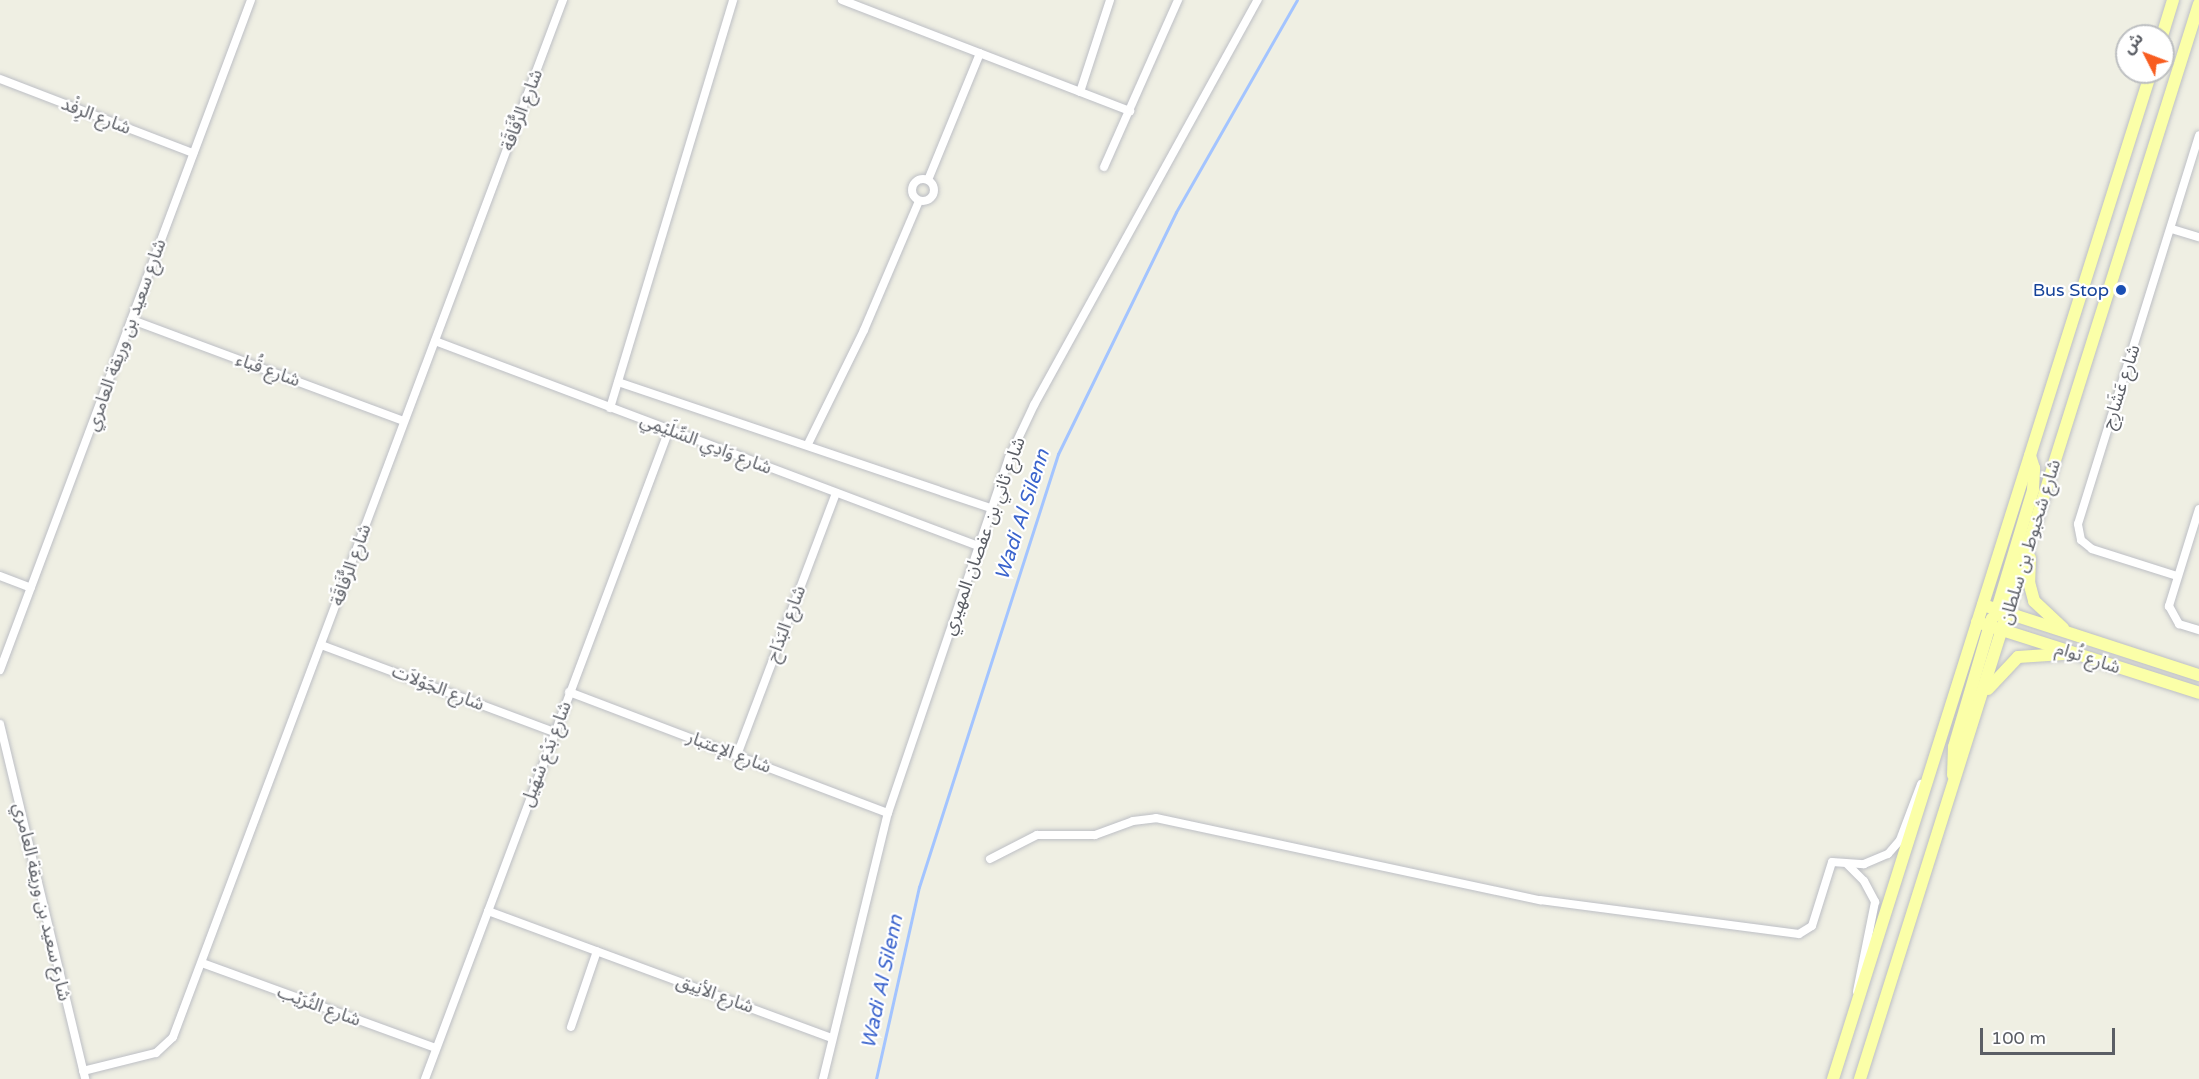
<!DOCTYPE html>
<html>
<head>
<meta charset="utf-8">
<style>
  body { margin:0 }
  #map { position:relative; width:2199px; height:1079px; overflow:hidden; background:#efefe3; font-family:"Varela Round","Noto Sans Arabic",sans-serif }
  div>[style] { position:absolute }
  .stream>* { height:3px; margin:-1.5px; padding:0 1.5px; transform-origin:1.5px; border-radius:1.5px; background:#a3c4ff }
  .roads { filter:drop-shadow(0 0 2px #bdbfc5) drop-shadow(0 0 2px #bdbfc5) }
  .minor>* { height:8px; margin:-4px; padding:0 4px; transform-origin:4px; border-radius:4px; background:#fff }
  .minor>.ring { margin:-4px; padding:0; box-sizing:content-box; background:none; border:8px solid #fff; border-radius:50% }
  .primary>* { height:12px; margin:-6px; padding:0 6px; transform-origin:6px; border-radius:6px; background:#fbffa8 }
  .dots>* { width:16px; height:16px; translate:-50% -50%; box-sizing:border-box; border:3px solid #fff; border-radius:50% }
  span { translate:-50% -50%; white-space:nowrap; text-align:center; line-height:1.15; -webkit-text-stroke:4.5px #fff; paint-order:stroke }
  .street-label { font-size:18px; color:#5b5e65 }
  .transit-label { font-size:18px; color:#164399 }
  .right { translate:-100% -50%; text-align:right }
  .water-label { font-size:20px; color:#3b64cd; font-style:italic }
  .north { position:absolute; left:2115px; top:24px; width:60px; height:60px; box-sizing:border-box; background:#fff; border:2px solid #bdbfc1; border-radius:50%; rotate:312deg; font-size:16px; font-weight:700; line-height:24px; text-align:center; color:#5b5e65 }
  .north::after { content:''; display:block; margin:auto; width:21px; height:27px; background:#f85d20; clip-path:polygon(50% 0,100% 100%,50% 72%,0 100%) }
  .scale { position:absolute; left:1980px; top:1028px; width:135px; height:27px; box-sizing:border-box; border:3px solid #5b5e65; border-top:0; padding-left:8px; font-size:18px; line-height:21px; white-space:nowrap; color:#5b5e65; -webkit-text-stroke:4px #fff; paint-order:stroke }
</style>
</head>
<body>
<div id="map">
  <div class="stream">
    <i style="left:876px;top:1079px;width:197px;rotate:-77.4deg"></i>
    <i style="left:919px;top:887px;width:455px;rotate:-72.2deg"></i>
    <i style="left:1058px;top:454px;width:269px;rotate:-64deg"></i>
    <i style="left:1176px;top:212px;width:244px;rotate:-60.3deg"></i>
  </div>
  <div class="roads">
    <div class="minor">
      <i style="left:842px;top:0;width:309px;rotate:21.1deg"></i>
      <i style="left:0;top:79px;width:207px;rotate:21deg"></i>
      <i style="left:1080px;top:92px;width:97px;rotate:-71.9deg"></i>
      <i style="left:1104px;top:167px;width:183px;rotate:-66.1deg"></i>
      <i class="ring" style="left:912px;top:179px;width:14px;height:14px"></i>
      <i style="left:928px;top:180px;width:137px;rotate:-67.7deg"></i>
      <i style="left:2172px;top:229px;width:28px;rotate:17deg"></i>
      <i style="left:132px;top:320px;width:290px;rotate:20.4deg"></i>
      <i style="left:435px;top:341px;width:580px;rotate:20.68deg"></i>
      <i style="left:618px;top:382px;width:394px;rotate:18.7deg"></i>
      <i style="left:610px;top:408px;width:426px;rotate:-73.2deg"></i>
      <i style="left:808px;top:444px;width:127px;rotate:-63.8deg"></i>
      <i style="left:864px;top:330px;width:140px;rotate:-66.9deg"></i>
      <i style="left:2199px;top:509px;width:102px;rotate:107.2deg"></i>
      <i style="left:2169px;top:606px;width:21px;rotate:61deg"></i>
      <i style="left:2179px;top:624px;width:21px;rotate:17deg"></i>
      <i style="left:0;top:576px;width:33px;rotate:21deg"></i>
      <i style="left:2177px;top:576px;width:89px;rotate:-162.4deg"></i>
      <i style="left:2092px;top:549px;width:14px;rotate:-141deg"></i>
      <i style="left:2081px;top:540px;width:16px;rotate:-101deg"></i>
      <i style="left:2078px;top:524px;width:407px;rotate:-72.7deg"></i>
      <i style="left:321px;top:645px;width:249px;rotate:20.5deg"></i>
      <i style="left:0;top:670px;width:715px;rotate:-69.46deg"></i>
      <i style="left:569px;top:692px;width:341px;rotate:20.8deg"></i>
      <i style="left:0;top:724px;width:365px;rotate:76.5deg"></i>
      <i style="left:737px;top:755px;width:280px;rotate:-69.3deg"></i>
      <i style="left:990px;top:859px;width:53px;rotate:-27.1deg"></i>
      <i style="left:1037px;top:835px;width:58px"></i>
      <i style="left:1095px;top:835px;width:40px;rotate:-20.2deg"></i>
      <i style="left:1133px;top:821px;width:23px;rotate:-7deg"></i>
      <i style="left:1156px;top:818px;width:393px;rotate:12.1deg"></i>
      <i style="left:1540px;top:900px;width:261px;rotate:7.5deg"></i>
      <i style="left:1799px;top:934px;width:15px;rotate:-32deg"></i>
      <i style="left:1812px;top:926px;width:67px;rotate:-72.6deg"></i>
      <i style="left:1832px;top:862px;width:32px;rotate:4deg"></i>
      <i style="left:1864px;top:864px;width:26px;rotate:-23deg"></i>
      <i style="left:1888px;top:854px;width:18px;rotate:-49deg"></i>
      <i style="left:1900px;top:840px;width:60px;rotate:-69.4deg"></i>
      <i style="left:1847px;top:864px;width:24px;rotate:45deg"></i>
      <i style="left:1864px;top:881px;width:24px;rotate:62deg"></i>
      <i style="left:1875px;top:902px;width:91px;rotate:101.4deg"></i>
      <i style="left:488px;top:911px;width:367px;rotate:20.3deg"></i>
      <i style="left:202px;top:963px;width:249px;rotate:20deg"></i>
      <i style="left:571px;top:1027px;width:80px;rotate:-71.1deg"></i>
      <i style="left:83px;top:1071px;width:75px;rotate:-13.9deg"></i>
      <i style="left:156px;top:1053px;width:23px;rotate:-43deg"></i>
      <i style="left:173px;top:1037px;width:1108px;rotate:-69.39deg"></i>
      <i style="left:425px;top:1079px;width:693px;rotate:-69.4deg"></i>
      <i style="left:823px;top:1079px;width:274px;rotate:-76.3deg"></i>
      <i style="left:888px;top:813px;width:375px;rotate:-71.2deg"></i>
      <i style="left:1009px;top:458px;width:59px;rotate:-64.7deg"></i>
      <i style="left:1034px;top:405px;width:463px;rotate:-61.1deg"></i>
    </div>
    <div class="primary">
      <i style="left:2162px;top:36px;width:38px;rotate:-73deg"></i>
      <i style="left:2030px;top:558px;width:24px;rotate:92deg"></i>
      <i style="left:2029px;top:582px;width:20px;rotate:75deg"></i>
      <i style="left:2034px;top:601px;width:40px;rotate:43deg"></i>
      <i style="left:1983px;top:605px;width:227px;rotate:18deg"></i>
      <i style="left:1995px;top:616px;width:132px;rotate:-73.2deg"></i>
      <i style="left:2033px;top:490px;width:22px;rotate:-87deg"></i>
      <i style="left:2034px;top:468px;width:13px;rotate:-108deg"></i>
      <i style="left:1977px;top:622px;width:233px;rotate:17.7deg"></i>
      <i style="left:1988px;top:689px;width:44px;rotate:-46.8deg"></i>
      <i style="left:2018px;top:657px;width:45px;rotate:-3.8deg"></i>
      <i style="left:1953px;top:775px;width:28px;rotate:-88deg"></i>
      <i style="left:1954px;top:747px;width:134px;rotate:-73.6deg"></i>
      <i style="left:1833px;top:1079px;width:1056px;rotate:-72.47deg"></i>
      <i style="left:1860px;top:1079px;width:1127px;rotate:-72.5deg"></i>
    </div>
  </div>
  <div class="dots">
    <i style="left:2121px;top:290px;background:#1a4fb4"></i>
  </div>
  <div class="street-label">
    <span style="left:522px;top:110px;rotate:-69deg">شارع الرُّفَاقَة</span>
    <span style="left:96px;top:116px;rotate:21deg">شارع الرِفْد</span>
    <span style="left:126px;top:335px;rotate:-70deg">شارع سعيد بن وريقة العامري</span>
    <span style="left:268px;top:370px;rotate:20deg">شارع قُباء</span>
    <span style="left:2121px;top:387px;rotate:-72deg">شارع عَشَارِج</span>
    <span style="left:706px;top:444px;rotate:21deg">شارع وَادِي السِّلَيْمِي</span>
    <span style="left:984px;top:536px;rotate:-70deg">شارع ثاني بن عفصان المهيري</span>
    <span style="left:2030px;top:542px;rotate:-73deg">شارع شخبوط بن سلطان</span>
    <span style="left:351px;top:565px;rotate:-70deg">شارع الرُّفَاقَة</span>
    <span style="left:786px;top:624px;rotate:-69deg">شارع البَدَاح</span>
    <span style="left:2088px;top:658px;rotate:18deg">شارع تُوام</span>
    <span style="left:438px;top:688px;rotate:21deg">شارع الجَوْلاَت</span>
    <span style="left:729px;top:752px;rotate:21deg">شارع الإعتبار</span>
    <span style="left:546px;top:754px;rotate:-69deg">شارع بَدْع سْهَيل</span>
    <span style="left:42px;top:902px;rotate:77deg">شارع سعيد بن وريقة العامري</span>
    <span style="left:715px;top:994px;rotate:20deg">شارع الأنِيق</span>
    <span style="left:319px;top:1006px;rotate:20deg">شارع الثُرَيْب</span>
  </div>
  <div class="transit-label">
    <span class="right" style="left:2109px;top:290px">Bus Stop</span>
  </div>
  <div class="water-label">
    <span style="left:1023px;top:515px;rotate:-72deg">Wadi Al Silenn</span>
    <span style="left:883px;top:982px;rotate:-78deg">Wadi Al Silenn</span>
  </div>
  <div class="north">ش</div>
  <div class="scale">100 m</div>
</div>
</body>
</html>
